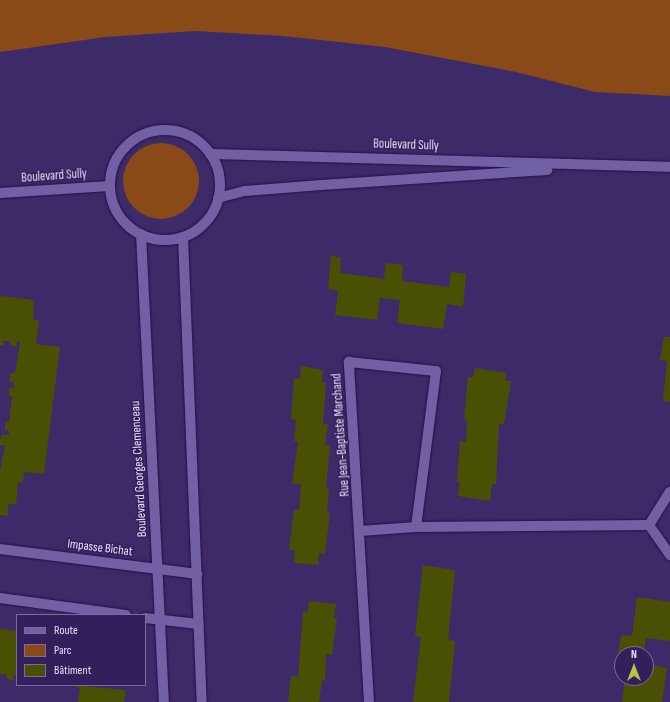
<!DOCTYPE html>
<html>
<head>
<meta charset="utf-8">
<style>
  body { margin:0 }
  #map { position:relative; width:670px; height:702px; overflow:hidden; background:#3d2a68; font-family:"Sofia Sans Condensed",sans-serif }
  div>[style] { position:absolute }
  .green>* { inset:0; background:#894a18 }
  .round { border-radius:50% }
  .building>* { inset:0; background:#4a5003 }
  .roads { filter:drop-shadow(0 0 1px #250e4b) drop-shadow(0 0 1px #250e4b) }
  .street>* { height:10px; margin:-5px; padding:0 5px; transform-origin:5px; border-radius:5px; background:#7160a3 }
  .secondary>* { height:10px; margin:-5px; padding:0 5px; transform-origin:5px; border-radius:5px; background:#7160a3 }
  .secondary>.ring { margin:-5px; padding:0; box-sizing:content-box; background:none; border:10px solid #7160a3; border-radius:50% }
  span { translate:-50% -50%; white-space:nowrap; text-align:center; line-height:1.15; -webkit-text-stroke:3px #331f5c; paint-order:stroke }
  .street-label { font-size:13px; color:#e7e3fa }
  .legend { position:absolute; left:16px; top:614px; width:130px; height:72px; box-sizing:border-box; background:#331f5c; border:1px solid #7b6d9b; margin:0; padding:5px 7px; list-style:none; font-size:12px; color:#e7e3fa }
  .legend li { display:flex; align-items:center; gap:8px; height:20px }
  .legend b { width:20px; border:1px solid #7b6d9b }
  .north { position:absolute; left:614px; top:646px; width:40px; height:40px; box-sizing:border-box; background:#331f5c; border:1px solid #7b6d9b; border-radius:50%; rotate:0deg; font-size:11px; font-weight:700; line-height:16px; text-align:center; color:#e7e3fa }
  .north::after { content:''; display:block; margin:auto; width:14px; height:18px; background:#b6c148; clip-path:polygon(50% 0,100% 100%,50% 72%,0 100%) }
</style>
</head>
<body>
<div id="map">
  <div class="green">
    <i style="clip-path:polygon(0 0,670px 0,670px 96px,595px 92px,516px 72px,385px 47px,283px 36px,195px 31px,105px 37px,0 52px)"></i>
    <i class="round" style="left:123px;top:143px;width:76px;height:76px"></i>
  </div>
  <div class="building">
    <i style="clip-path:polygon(331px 255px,341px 258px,340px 273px,384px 279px,386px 263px,395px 264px,403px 265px,402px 281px,449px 287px,451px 272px,466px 274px,463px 307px,447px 304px,443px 329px,397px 323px,400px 300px,380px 298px,377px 320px,335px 315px,338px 291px,328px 289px)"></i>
    <i style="clip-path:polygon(0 296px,34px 300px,33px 319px,39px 321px,36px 344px,60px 347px,44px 474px,24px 472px,23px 483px,18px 482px,16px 504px,8px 504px,8px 516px,0 515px,0 471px,5px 445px,0 445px,0 442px,1px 435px,9px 435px,8px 430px,5px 430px,5px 422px,9px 422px,12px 396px,9px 396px,9px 388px,14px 388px,13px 382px,9px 381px,11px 373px,15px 373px,20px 342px,17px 341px,16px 347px,10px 345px,9px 341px,3px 341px,4px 345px,0 345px)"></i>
    <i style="clip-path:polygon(664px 337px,670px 337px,670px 402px,663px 401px,667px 361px,660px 360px)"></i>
    <i style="clip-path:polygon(301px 366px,323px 370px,322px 382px,326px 383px,323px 424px,328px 424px,325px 445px,330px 446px,326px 488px,329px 488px,327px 513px,330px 513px,325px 554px,319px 553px,318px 565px,294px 563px,295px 550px,289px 550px,294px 509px,299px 510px,301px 485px,292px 483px,298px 442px,294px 441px,296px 420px,291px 419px,294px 378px,300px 379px)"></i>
    <i style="clip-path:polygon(475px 368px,507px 373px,505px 381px,511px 381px,504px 424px,499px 424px,496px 484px,492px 484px,490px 501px,458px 496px,460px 483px,457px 482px,460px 441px,466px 442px,467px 420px,464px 419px,468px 377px,473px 377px)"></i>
    <i style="clip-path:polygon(423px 565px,455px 570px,448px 640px,455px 641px,449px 702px,413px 702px,421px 637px,415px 636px)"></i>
    <i style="clip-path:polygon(637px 597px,670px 602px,670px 641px,646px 638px,643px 654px,622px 654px,622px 662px,617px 661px,621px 635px,632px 636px)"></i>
    <i style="clip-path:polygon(309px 601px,336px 604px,334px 618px,337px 618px,332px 655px,326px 654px,325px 681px,322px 680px,319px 702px,288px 702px,291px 676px,298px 677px,303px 612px,307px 613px)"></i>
    <i style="clip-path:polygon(0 629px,17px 631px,17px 676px,14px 675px,13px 680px,7px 679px,6px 674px,0 674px)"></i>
    <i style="clip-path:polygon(646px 664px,667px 668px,662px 702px,622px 702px,625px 678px,646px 678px)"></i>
    <i style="clip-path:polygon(72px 685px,126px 690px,124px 702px,78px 702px,80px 688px)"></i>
  </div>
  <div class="roads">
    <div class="street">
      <i style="left:649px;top:525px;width:39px;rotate:-58deg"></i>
      <i style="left:649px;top:525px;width:37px;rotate:55deg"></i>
      <i style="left:360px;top:531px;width:56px;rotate:-4.1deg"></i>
      <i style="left:416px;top:527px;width:233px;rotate:-0.5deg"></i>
      <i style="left:0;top:549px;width:199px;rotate:7.2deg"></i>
      <i style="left:0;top:598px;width:127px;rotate:7.7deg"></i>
      <i style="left:145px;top:618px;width:54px;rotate:6.3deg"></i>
      <i style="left:369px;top:702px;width:341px;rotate:-93.4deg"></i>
      <i style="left:349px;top:362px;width:87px;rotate:5.9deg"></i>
      <i style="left:436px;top:371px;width:157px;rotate:97.3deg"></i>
    </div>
    <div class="secondary">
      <i class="ring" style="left:110px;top:130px;width:100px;height:100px"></i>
      <i style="left:210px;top:154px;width:460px;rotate:1.6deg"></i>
      <i style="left:0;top:193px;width:110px;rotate:-3.6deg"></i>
      <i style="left:218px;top:198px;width:28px;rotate:-15deg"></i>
      <i style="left:245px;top:191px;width:76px;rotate:-4.5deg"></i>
      <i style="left:321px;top:185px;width:227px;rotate:-3.8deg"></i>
      <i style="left:141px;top:234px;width:469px;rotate:87.2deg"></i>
      <i style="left:183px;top:237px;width:465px;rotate:87.7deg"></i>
    </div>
  </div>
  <div class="street-label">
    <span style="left:406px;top:145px;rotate:2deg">Boulevard Sully</span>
    <span style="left:54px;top:176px;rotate:-4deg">Boulevard Sully</span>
    <span style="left:341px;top:435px;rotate:-94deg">Rue Jean-Baptiste Marchand</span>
    <span style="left:139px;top:469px;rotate:-93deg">Boulevard Georges Clemenceau</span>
    <span style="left:100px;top:548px;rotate:7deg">Impasse Bichat</span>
  </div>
  <ul class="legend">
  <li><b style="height:5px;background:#7160a3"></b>Route</li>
  <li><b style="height:11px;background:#894a18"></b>Parc</li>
  <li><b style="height:11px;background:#4a5003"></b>Bâtiment</li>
  </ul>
  <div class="north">N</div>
</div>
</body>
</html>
